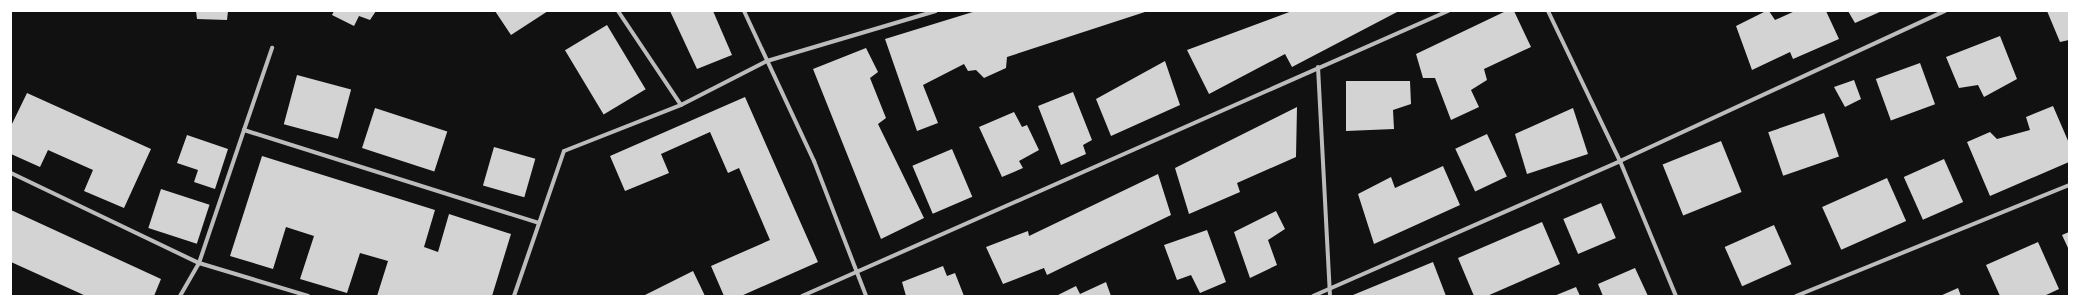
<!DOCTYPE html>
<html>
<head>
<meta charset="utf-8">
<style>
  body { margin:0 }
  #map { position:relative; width:2080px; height:307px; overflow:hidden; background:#111; font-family:"Exo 2",sans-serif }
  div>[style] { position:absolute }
  .building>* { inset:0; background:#d3d3d3; transform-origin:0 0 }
  .minor>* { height:4px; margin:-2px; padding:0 2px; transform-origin:2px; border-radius:2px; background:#bcbcbc }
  span { translate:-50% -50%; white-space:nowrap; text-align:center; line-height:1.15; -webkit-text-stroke:4px #fff; paint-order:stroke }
  .frame { position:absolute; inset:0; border:12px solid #fff; pointer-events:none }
</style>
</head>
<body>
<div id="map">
  <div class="building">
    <i style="clip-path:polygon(196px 11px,228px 11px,227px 20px,197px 19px)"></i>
    <i style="clip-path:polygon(334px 11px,376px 11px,370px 20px,359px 16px,354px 26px,332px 15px)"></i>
    <i style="clip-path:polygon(495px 11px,548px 11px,511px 35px)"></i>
    <i style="clip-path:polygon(670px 11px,713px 11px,732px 55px,697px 69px)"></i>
    <i style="clip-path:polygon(976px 11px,1148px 11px,1007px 57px,1006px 68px,984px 78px,976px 70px,968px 71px,964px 64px,923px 85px,938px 123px,917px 131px,885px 39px)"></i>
    <i style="clip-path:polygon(1292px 11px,1399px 11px,1292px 67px,1285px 54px,1209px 94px,1187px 50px)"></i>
    <i style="clip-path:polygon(1506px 11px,1514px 11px,1531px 47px,1484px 69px,1487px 80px,1471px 90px,1479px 107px,1451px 120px,1435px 78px,1423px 78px,1416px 54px)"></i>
    <i style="clip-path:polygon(1766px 11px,1769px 11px,1775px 20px,1795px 11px,1826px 11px,1839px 39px,1793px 59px,1790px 52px,1752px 70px,1736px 26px)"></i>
    <i style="clip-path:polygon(1848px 11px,1882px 11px,1855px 23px)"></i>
    <i style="clip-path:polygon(2047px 11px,2069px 11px,2069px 40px,2060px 42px)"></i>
    <i style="left:607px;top:25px;width:75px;height:49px;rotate:59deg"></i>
    <i style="clip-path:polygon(2000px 36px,2017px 79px,1984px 97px,1978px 85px,1959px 88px,1946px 57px)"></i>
    <i style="clip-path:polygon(866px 48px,878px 72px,870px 78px,886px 118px,878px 124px,924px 218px,881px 239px,813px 69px)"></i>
    <i style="clip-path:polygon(1165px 61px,1180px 105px,1111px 136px,1096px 99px)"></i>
    <i style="left:1920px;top:63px;width:44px;height:47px;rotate:70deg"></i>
    <i style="left:297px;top:75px;width:56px;height:51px;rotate:15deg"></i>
    <i style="clip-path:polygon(1854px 80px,1861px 99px,1845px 107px,1834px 87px)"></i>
    <i style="clip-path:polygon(1346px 81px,1410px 81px,1411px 104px,1393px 110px,1394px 129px,1346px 131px)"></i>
    <i style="clip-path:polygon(1073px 92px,1092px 140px,1083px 145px,1086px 154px,1061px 165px,1038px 106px)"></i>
    <i style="clip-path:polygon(27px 93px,151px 149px,124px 208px,84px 191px,93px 170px,48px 150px,40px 167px,11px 154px,11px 126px)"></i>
    <i style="clip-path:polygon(745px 97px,818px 262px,741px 296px,724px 296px,711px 266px,770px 240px,739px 168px,728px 173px,710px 132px,661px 154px,669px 173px,625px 191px,610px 156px)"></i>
    <i style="clip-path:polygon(2053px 106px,2069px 143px,2069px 162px,1990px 196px,1967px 142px,1990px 132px,1997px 139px,2030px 130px,2026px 117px)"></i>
    <i style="clip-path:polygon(1297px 107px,1296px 157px,1237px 183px,1240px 192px,1189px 214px,1175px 168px)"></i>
    <i style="left:375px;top:108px;width:76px;height:42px;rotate:18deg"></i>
    <i style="clip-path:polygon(1573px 108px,1588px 154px,1527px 174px,1515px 134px)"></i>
    <i style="clip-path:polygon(1014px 112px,1022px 127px,1027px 125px,1039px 150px,1019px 161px,1023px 168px,1002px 177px,979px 127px)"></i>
    <i style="left:1824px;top:113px;width:46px;height:59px;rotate:71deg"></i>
    <i style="left:1487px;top:134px;width:47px;height:35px;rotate:65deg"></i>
    <i style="clip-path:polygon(187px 135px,228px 149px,215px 189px,194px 182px,198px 170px,177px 163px)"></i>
    <i style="left:1721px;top:141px;width:55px;height:63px;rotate:68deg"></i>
    <i style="left:494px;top:147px;width:43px;height:40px;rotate:16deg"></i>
    <i style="left:952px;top:149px;width:52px;height:43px;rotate:67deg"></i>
    <i style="clip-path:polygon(262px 156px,435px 210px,424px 247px,438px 252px,449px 214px,511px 234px,492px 296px,377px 296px,388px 261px,360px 253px,347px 293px,300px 279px,314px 236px,286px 227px,273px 269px,230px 256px)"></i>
    <i style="left:1944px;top:159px;width:47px;height:44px;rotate:66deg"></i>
    <i style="clip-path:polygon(1443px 166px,1460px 205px,1374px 244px,1358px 194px,1391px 177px,1395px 188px)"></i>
    <i style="clip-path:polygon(1158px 174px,1171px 215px,1047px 275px,1044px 268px,1003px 284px,986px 247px,1028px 231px,1029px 236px)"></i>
    <i style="left:1887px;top:178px;width:47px;height:71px;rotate:66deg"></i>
    <i style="left:161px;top:189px;width:51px;height:41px;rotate:18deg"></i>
    <i style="left:1601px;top:203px;width:38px;height:41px;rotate:67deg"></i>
    <i style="clip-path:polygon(11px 210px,161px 279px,154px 296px,86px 296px,11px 262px)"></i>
    <i style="clip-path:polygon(1276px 211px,1285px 229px,1268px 240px,1277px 265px,1250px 278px,1234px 232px)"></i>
    <i style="clip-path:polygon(1542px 222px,1560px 264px,1487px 296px,1474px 296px,1458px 258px)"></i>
    <i style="left:1774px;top:225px;width:43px;height:54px;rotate:66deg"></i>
    <i style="clip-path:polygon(1207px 230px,1226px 282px,1200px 293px,1191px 275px,1177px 280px,1164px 245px)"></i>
    <i style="clip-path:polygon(2069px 232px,2069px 250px,2062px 235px)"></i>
    <i style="clip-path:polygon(2038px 242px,2059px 289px,2044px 296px,2000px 296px,1986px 265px)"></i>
    <i style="clip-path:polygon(1433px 262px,1446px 296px,1354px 296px,1353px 295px)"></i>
    <i style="clip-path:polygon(943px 266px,947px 276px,955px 273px,964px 296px,906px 296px,902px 282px)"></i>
    <i style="clip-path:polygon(1635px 268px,1648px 296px,1603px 296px,1598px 284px)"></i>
    <i style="clip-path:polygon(693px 271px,705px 296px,643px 296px)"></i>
    <i style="clip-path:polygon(1106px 282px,1111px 296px,1056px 296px,1076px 286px,1080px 294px)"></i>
    <i style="clip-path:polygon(1576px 287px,1580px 296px,1554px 296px)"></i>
    <i style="clip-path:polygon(1958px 288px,1961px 296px,1940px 296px)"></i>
  </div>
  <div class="minor">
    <i style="left:618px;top:11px;width:113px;rotate:56.2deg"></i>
    <i style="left:744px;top:11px;width:166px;rotate:65deg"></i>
    <i style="left:814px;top:161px;width:145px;rotate:68.9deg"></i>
    <i style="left:1548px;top:11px;width:166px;rotate:64.4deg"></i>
    <i style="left:1620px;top:161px;width:146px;rotate:67.5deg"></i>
    <i style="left:1318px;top:67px;width:229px;rotate:87deg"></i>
    <i style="left:244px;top:130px;width:87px;rotate:-71.1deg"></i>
    <i style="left:11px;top:173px;width:208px;rotate:25.6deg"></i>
    <i style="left:199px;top:263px;width:114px;rotate:16.8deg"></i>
    <i style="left:180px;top:296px;width:38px;rotate:-60deg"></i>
    <i style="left:199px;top:263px;width:140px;rotate:-71.3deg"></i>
    <i style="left:244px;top:130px;width:309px;rotate:17.5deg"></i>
    <i style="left:514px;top:296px;width:153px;rotate:-71deg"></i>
    <i style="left:564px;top:151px;width:126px;rotate:-21.5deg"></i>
    <i style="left:681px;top:105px;width:97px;rotate:-27.1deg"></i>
    <i style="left:767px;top:61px;width:176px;rotate:-16.5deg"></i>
    <i style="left:802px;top:296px;width:706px;rotate:-23.81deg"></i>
    <i style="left:1313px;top:296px;width:335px;rotate:-23.7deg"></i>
    <i style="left:1620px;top:161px;width:358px;rotate:-24.8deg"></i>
    <i style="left:1796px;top:296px;width:295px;rotate:-22.1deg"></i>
  </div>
  <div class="frame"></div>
</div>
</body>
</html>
